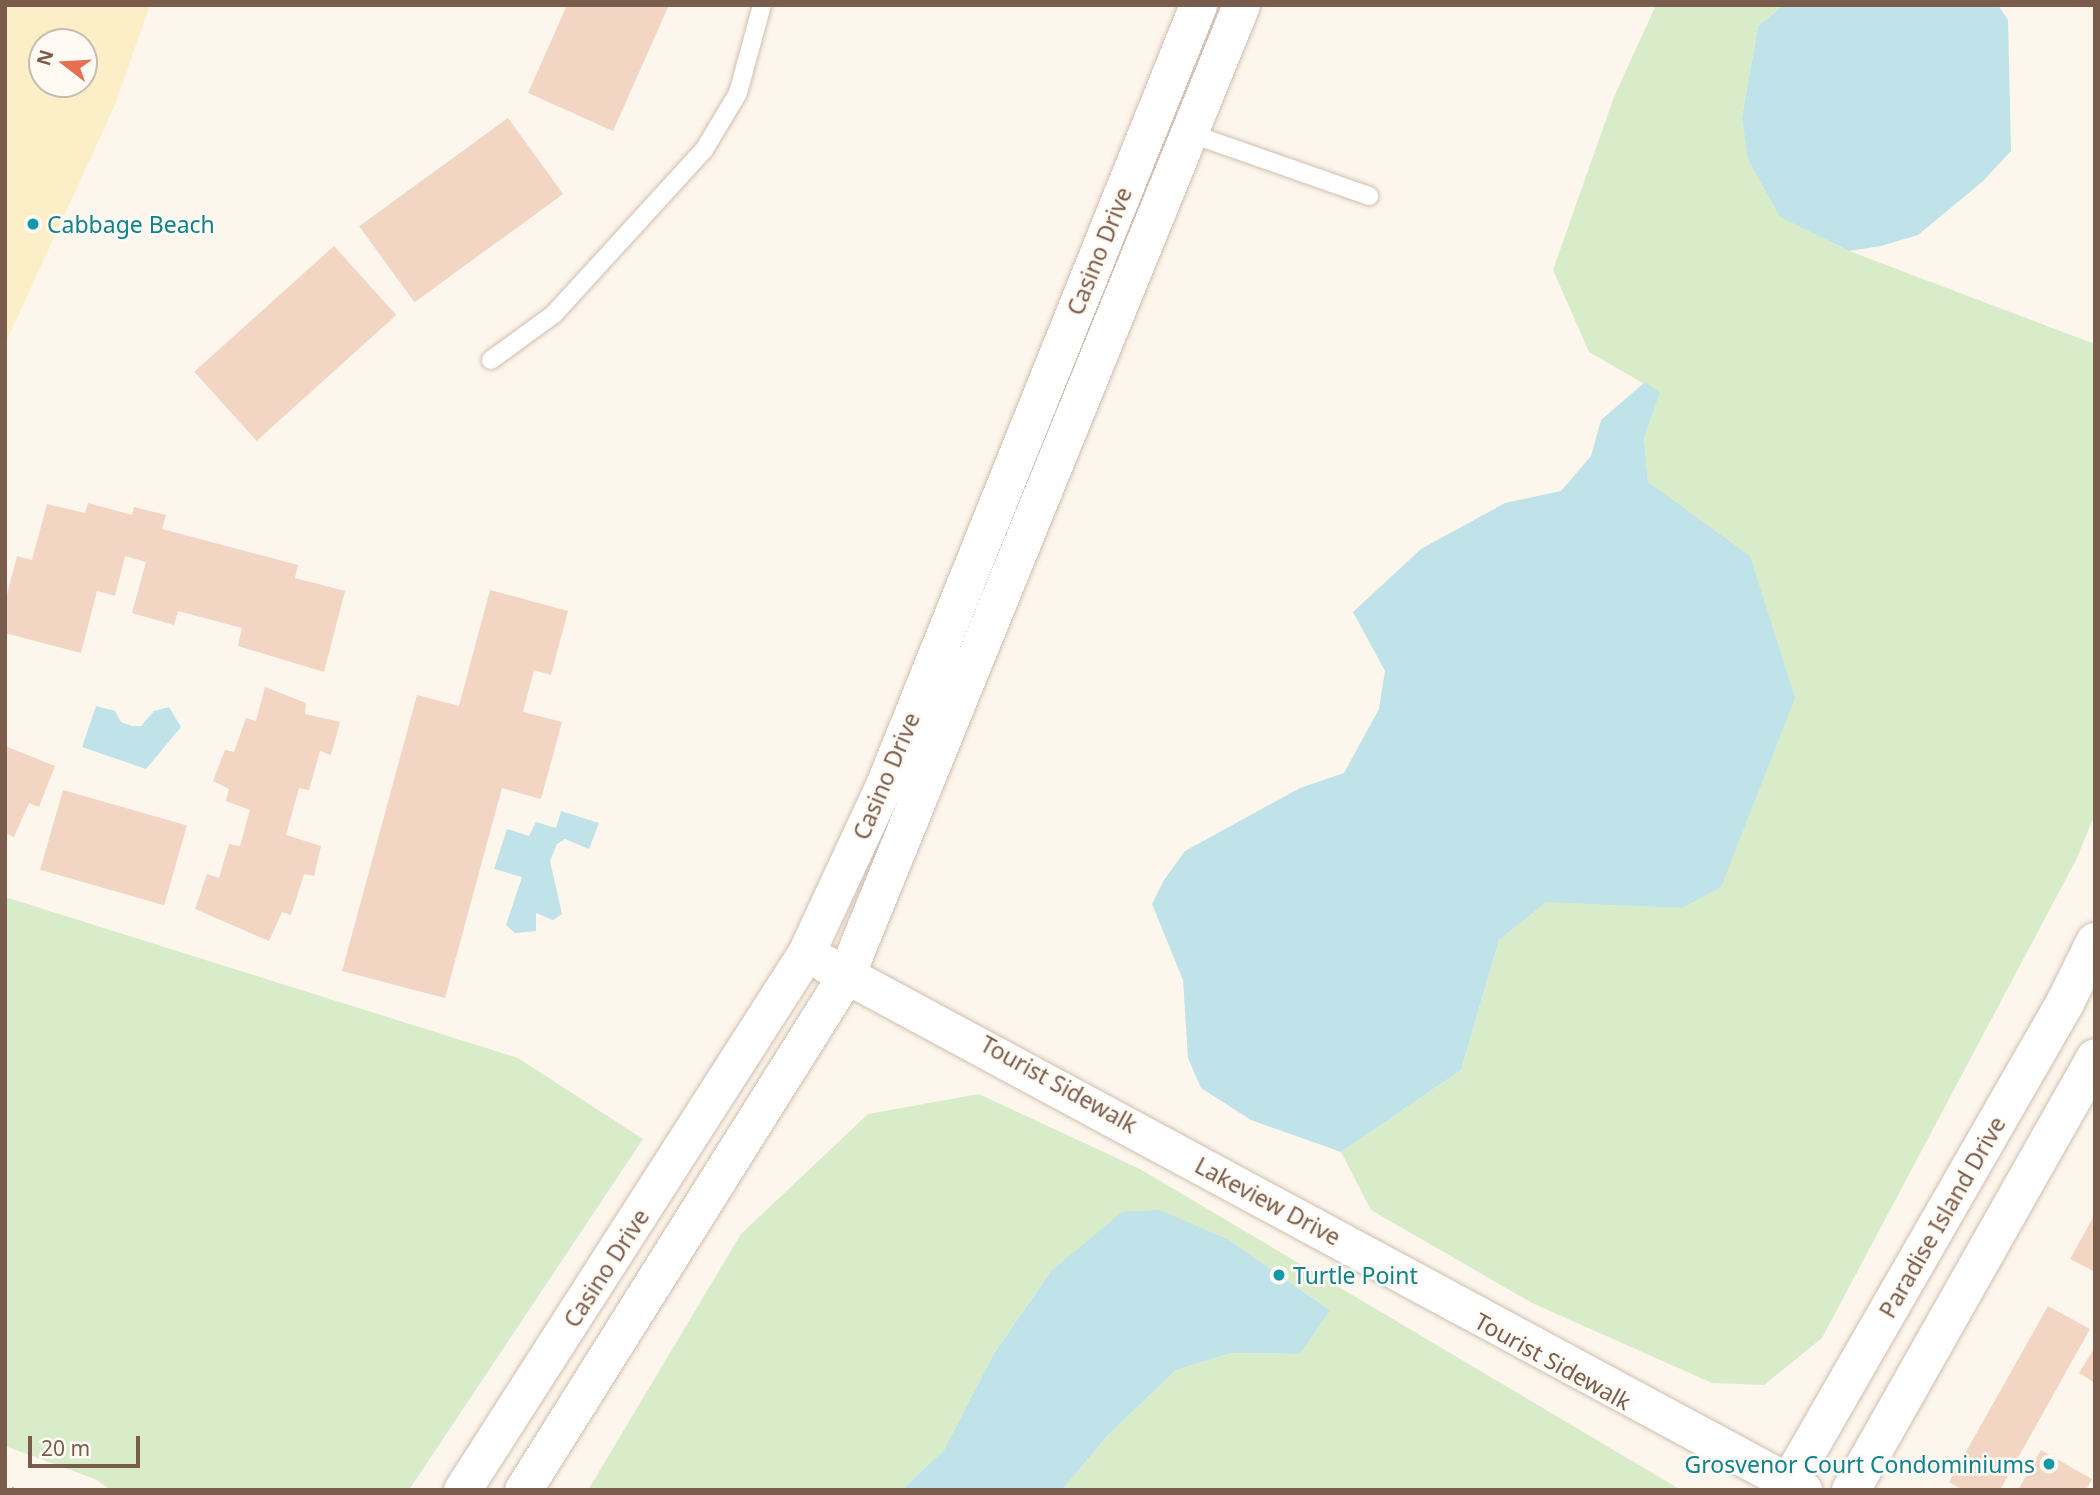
<!DOCTYPE html>
<html>
<head>
<meta charset="utf-8">
<style>
  body { margin:0 }
  #map { position:relative; width:2100px; height:1495px; overflow:hidden; background:#fdf6ec; font-family:"Noto Sans",sans-serif }
  div>[style] { position:absolute }
  .green>* { inset:0; background:#d8ecc9 }
  .sand>* { inset:0; background:#fcefc7 }
  .water>* { inset:0; background:#bfe3e8 }
  .building>* { inset:0; background:#f3d5c3; transform-origin:0 0 }
  .path>* { height:4.5px; margin-top:-2.25px; transform-origin:0; background:repeating-linear-gradient(90deg,#d9b8a5 0 2px,transparent 0 7px) }
  .roads { filter:drop-shadow(0 0 2px #d1beb0) drop-shadow(0 0 2px #d1beb0) }
  .service>* { height:18px; margin:-9px; padding:0 9px; transform-origin:9px; border-radius:9px; background:#fff }
  .minor>* { height:37px; margin:-18.5px; padding:0 18.5px; transform-origin:18.5px; border-radius:18.5px; background:#fff }
  .tertiary>* { height:38px; margin:-19px; padding:0 19px; transform-origin:19px; border-radius:19px; background:#fff }
  .dots>* { width:19px; height:19px; translate:-50% -50%; box-sizing:border-box; border:4px solid #fffaf3; border-radius:50% }
  span { translate:-50% -50%; white-space:nowrap; text-align:center; line-height:1.15; -webkit-text-stroke:5px #fffaf3; paint-order:stroke }
  .culture-label { font-size:23px; color:#0d838f }
  .left { translate:0 -50%; text-align:left }
  .right { translate:-100% -50%; text-align:right }
  .street-label { font-size:23px; color:#7a5c4d }
  .frame { position:absolute; inset:0; border:7px solid #7a5c4d; pointer-events:none }
  .north { position:absolute; left:28px; top:28px; width:70px; height:70px; box-sizing:border-box; background:#fffaf3; border:2px solid #cabbb1; border-radius:50%; rotate:287deg; font-size:19px; font-weight:700; line-height:28px; text-align:center; color:#7a5c4d }
  .north::after { content:''; display:block; margin:auto; width:24px; height:32px; background:#e76f51; clip-path:polygon(50% 0,100% 100%,50% 72%,0 100%) }
  .scale { position:absolute; left:28px; top:1436px; width:112px; height:32px; box-sizing:border-box; border:4px solid #7a5c4d; border-top:0; padding-left:9px; font-size:21px; line-height:24px; white-space:nowrap; color:#7a5c4d; -webkit-text-stroke:5px #fffaf3; paint-order:stroke }
</style>
</head>
<body>
<div id="map">
  <div class="green">
    <i style="clip-path:polygon(1656px 5px,1784px 5px,1758px 26px,1742px 117px,1780px 217px,1849px 251px,2095px 344px,2095px 814px,2076px 860px,1822px 1338px,1764px 1385px,1712px 1383px,1532px 1303px,1371px 1210px,1341px 1152px,1461px 1070px,1499px 940px,1546px 901px,1682px 908px,1644px 436px,1660px 393px,1589px 352px,1553px 270px,1614px 97px)"></i>
    <i style="clip-path:polygon(5px 897px,518px 1058px,643px 1139px,409px 1490px,111px 1490px,95px 1479px,5px 1446px)"></i>
    <i style="clip-path:polygon(979px 1094px,1140px 1169px,1681px 1490px,1062px 1490px,1109px 1434px,1176px 1370px,1231px 1353px,1300px 1354px,1329px 1309px,1229px 1240px,1051px 1271px,993px 1355px,944px 1450px,902px 1490px,588px 1490px,741px 1234px,868px 1114px)"></i>
  </div>
  <div class="sand">
    <i style="clip-path:polygon(evenodd,5px 5px,150px 5px,115px 105px,5px 344px,5px 5px,42px 42px,84px 42px,84px 84px,42px 84px,42px 42px)"></i>
  </div>
  <div class="water">
    <i style="clip-path:polygon(1784px 5px,1998px 5px,2008px 20px,2011px 151px,1982px 182px,1918px 235px,1881px 246px,1849px 251px,1780px 217px,1748px 159px,1742px 117px,1758px 26px)"></i>
    <i style="clip-path:polygon(1645px 382px,1660px 393px,1644px 437px,1648px 482px,1750px 556px,1795px 698px,1721px 887px,1682px 908px,1546px 902px,1499px 940px,1461px 1070px,1341px 1152px,1251px 1120px,1201px 1088px,1188px 1058px,1183px 980px,1152px 904px,1164px 880px,1185px 851px,1300px 788px,1344px 773px,1379px 709px,1385px 671px,1353px 612px,1421px 549px,1505px 503px,1561px 491px,1591px 456px,1601px 420px)"></i>
    <i style="clip-path:polygon(96px 706px,115px 711px,121px 722px,132px 726px,141px 726px,154px 711px,169px 707px,181px 727px,146px 769px,82px 747px)"></i>
    <i style="clip-path:polygon(561px 811px,599px 823px,589px 849px,565px 839px,557px 844px,550px 861px,562px 914px,553px 920px,536px 913px,536px 931px,515px 933px,506px 925px,522px 877px,494px 869px,507px 829px,529px 836px,536px 822px,556px 828px)"></i>
    <i style="clip-path:polygon(1160px 1210px,1229px 1240px,1330px 1310px,1300px 1354px,1231px 1353px,1176px 1370px,1109px 1434px,1062px 1490px,902px 1490px,944px 1450px,993px 1355px,1051px 1271px,1122px 1212px)"></i>
  </div>
  <div class="building">
    <i style="clip-path:polygon(567px 5px,669px 5px,613px 131px,528px 93px)"></i>
    <i style="left:508px;top:118px;width:94px;height:184px;rotate:54deg"></i>
    <i style="left:334px;top:246px;width:93px;height:188px;rotate:48deg"></i>
    <i style="clip-path:polygon(88px 503px,132px 515px,134px 507px,166px 515px,162px 529px,298px 565px,295px 578px,345px 591px,324px 672px,238px 646px,242px 628px,178px 611px,174px 625px,132px 613px,146px 562px,125px 556px,115px 596px,97px 591px,81px 653px,5px 633px,5px 602px,17px 556px,32px 560px,47px 504px,85px 513px)"></i>
    <i style="clip-path:polygon(490px 590px,568px 611px,551px 675px,534px 670px,523px 712px,562px 722px,541px 799px,502px 788px,445px 998px,342px 971px,417px 695px,459px 706px)"></i>
    <i style="clip-path:polygon(265px 687px,306px 703px,305px 714px,340px 722px,331px 755px,320px 751px,309px 790px,299px 788px,286px 835px,321px 846px,314px 876px,304px 874px,291px 915px,282px 912px,269px 941px,195px 909px,207px 874px,219px 878px,229px 844px,240px 846px,250px 810px,226px 801px,229px 789px,213px 781px,225px 750px,234px 752px,246px 718px,256px 721px)"></i>
    <i style="clip-path:polygon(5px 746px,55px 766px,39px 807px,29px 803px,14px 837px,5px 833px)"></i>
    <i style="left:63px;top:790px;width:129px;height:83px;rotate:16deg"></i>
    <i style="clip-path:polygon(2095px 1214px,2095px 1272px,2070px 1259px)"></i>
    <i style="clip-path:polygon(2048px 1306px,2090px 1329px,2000px 1490px,1963px 1490px,1949px 1482px)"></i>
    <i style="clip-path:polygon(2095px 1347px,2095px 1383px,2079px 1373px)"></i>
    <i style="clip-path:polygon(2041px 1450px,2092px 1479px,2086px 1490px,2018px 1490px)"></i>
  </div>
  <div class="path">
    <i style="left:5px;top:1486px;width:12px;rotate:20deg"></i>
  </div>
  <div class="roads">
    <div class="service">
      <i style="left:1189px;top:133px;width:191px;rotate:19.3deg"></i>
      <i style="left:491px;top:360px;width:78px;rotate:-36.1deg"></i>
      <i style="left:554px;top:314px;width:222px;rotate:-47.6deg"></i>
      <i style="left:704px;top:150px;width:66px;rotate:-59.2deg"></i>
      <i style="left:738px;top:93px;width:91px;rotate:-74.7deg"></i>
    </div>
    <div class="minor">
      <i style="left:826px;top:964px;width:1110px;rotate:28.3deg"></i>
      <i style="left:462px;top:1490px;width:638px;rotate:-57.36deg"></i>
      <i style="left:806px;top:953px;width:185px;rotate:-65.1deg"></i>
      <i style="left:884px;top:785px;width:841px;rotate:-68.07deg"></i>
      <i style="left:523px;top:1490px;width:608px;rotate:-57.9deg"></i>
      <i style="left:846px;top:975px;width:1047px;rotate:-67.84deg"></i>
    </div>
    <div class="tertiary">
      <i style="left:1785px;top:1490px;width:562px;rotate:-60.1deg"></i>
      <i style="left:2065px;top:1003px;width:68px;rotate:-63.8deg"></i>
      <i style="left:1851px;top:1490px;width:496px;rotate:-60.5deg"></i>
    </div>
  </div>
  <div class="dots">
    <i style="left:33px;top:224px;background:#0f9aa8"></i>
    <i style="left:1279px;top:1275px;background:#0f9aa8"></i>
    <i style="left:2049px;top:1464px;background:#0f9aa8"></i>
  </div>
  <div class="culture-label">
    <span class="left" style="left:47px;top:224px">Cabbage Beach</span>
    <span class="left" style="left:1293px;top:1275px">Turtle Point</span>
    <span class="right" style="left:2035px;top:1464px">Grosvenor Court Condominiums</span>
  </div>
  <div class="street-label">
    <span style="left:1099px;top:251px;rotate:-68deg">Casino Drive</span>
    <span style="left:886px;top:776px;rotate:-67deg">Casino Drive</span>
    <span style="left:1059px;top:1084px;rotate:29deg">Tourist Sidewalk</span>
    <span style="left:1268px;top:1201px;rotate:28deg">Lakeview Drive</span>
    <span style="left:1942px;top:1217px;rotate:-60deg">Paradise Island Drive</span>
    <span style="left:606px;top:1268px;rotate:-57deg">Casino Drive</span>
    <span style="left:1553px;top:1361px;rotate:29deg">Tourist Sidewalk</span>
  </div>
  <div class="frame"></div>
  <div class="north">N</div>
  <div class="scale">20 m</div>
</div>
</body>
</html>
